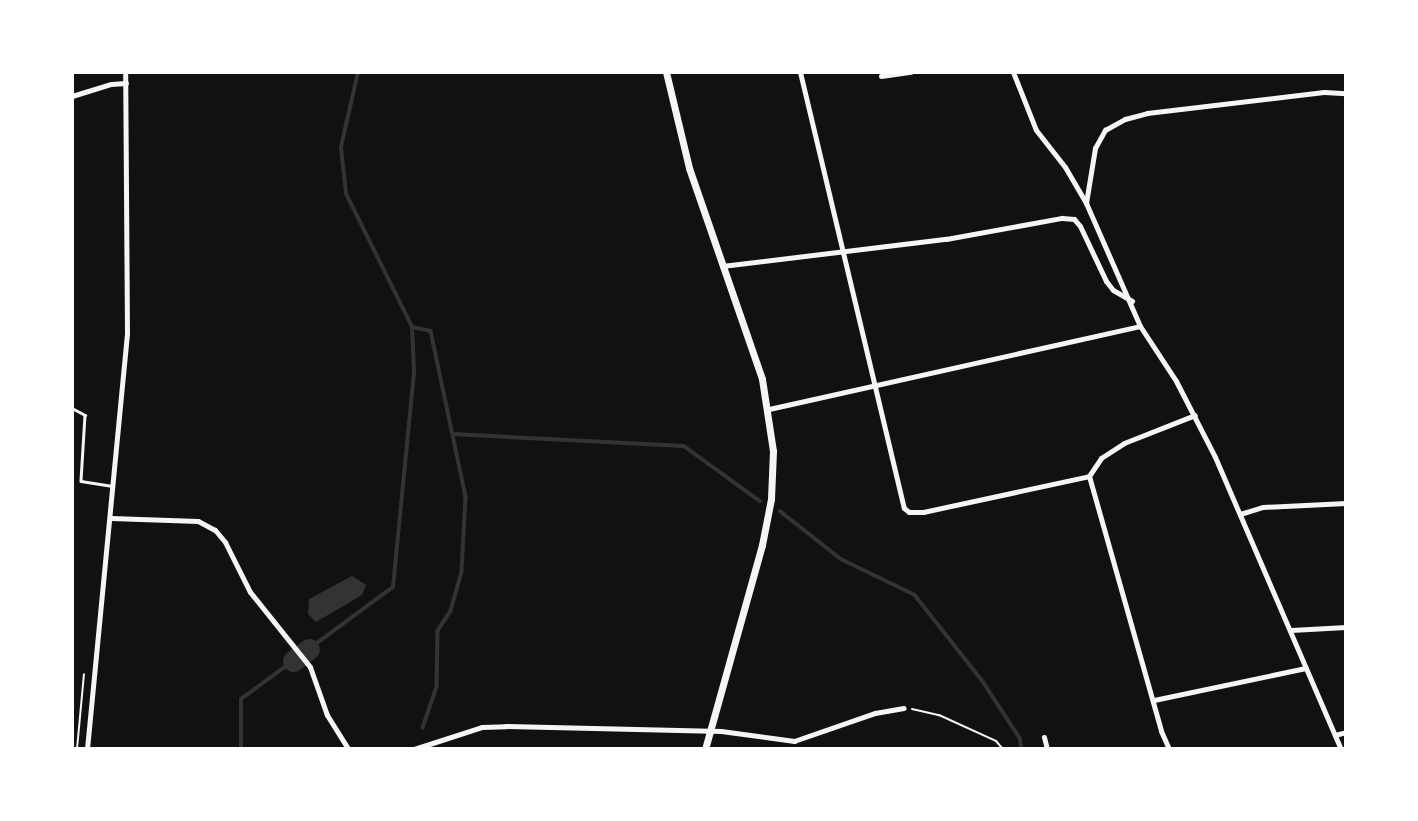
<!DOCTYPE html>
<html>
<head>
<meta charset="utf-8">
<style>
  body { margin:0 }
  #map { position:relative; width:1418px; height:821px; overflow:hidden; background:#111; font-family:"Noto Sans",sans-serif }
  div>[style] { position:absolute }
  .water>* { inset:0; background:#333 }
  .stream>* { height:3.5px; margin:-1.75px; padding:0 1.75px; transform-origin:1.75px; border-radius:1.75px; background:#333 }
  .river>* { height:21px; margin:-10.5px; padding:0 10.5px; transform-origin:10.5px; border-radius:10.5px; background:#333 }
  .path>* { height:2px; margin:-1px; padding:0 1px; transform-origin:1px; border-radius:1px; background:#f5f5f5 }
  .service>* { height:2.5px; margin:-1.25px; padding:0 1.25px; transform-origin:1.25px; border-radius:1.25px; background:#f5f5f5 }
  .minor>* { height:5px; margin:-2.5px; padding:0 2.5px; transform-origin:2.5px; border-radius:2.5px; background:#f5f5f5 }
  .tertiary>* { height:7px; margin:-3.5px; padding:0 3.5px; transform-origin:3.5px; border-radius:3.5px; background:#f5f5f5 }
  span { translate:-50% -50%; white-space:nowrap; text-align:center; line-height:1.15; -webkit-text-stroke:5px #fff; paint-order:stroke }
  .frame { position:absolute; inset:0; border:74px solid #fff; pointer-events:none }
</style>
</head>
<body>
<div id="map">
  <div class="water">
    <i style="clip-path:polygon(352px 576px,366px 585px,362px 595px,316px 622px,308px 614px,309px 599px)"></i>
  </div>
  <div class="stream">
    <i style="left:412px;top:327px;width:19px;rotate:12deg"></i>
    <i style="left:431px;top:331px;width:170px;rotate:78.1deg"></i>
    <i style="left:466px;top:497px;width:75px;rotate:93.1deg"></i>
    <i style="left:462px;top:572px;width:41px;rotate:105.8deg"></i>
    <i style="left:451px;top:611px;width:24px;rotate:123deg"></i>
    <i style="left:438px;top:631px;width:56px;rotate:91deg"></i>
    <i style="left:437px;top:687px;width:43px;rotate:108.9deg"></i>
    <i style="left:453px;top:434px;width:231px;rotate:3deg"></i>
    <i style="left:684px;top:446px;width:94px;rotate:35.9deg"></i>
    <i style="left:780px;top:511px;width:78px;rotate:38.2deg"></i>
    <i style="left:841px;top:559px;width:82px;rotate:25.9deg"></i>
    <i style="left:915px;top:595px;width:108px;rotate:51.8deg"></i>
    <i style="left:982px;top:680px;width:69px;rotate:56.8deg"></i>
    <i style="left:1020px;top:738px;width:11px;rotate:80deg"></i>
    <i style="left:309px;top:649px;width:104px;rotate:-36.4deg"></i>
    <i style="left:393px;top:587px;width:217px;rotate:-84.4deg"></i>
    <i style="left:414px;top:371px;width:44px;rotate:-92.6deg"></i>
    <i style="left:412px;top:327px;width:148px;rotate:-116.4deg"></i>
    <i style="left:346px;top:194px;width:47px;rotate:-96.1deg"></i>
    <i style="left:341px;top:147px;width:77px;rotate:-77.2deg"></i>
    <i style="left:241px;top:749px;width:50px;rotate:-90deg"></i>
    <i style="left:241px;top:699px;width:64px;rotate:-36.2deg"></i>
  </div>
  <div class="river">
    <i style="left:293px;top:661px;width:20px;rotate:-37deg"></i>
  </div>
  <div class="path">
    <i style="left:912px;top:709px;width:28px;rotate:13deg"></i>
    <i style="left:939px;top:715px;width:63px;rotate:24.5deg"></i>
    <i style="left:996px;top:741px;width:11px;rotate:49deg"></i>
    <i style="left:77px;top:749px;width:75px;rotate:-84.7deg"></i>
  </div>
  <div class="service">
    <i style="left:72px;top:408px;width:15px;rotate:28deg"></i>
    <i style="left:85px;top:415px;width:66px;rotate:93.5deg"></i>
    <i style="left:81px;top:481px;width:30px;rotate:9deg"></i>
  </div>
  <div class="minor">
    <i style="left:800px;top:72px;width:448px;rotate:76.6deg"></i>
    <i style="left:904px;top:508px;width:6px;rotate:39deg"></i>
    <i style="left:909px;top:512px;width:14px"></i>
    <i style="left:923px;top:512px;width:170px;rotate:-12.2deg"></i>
    <i style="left:1089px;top:476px;width:22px;rotate:-56deg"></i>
    <i style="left:1101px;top:458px;width:27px;rotate:-33deg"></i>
    <i style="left:1124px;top:443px;width:76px;rotate:-21.5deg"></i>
    <i style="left:1013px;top:72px;width:62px;rotate:68.4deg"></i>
    <i style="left:1036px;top:130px;width:47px;rotate:51.9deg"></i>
    <i style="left:1065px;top:167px;width:42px;rotate:59.7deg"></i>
    <i style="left:1086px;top:203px;width:134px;rotate:66.3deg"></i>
    <i style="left:1140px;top:326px;width:66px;rotate:56.8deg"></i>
    <i style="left:1176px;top:381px;width:85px;rotate:62.8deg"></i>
    <i style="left:1215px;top:457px;width:318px;rotate:66.7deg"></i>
    <i style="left:881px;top:76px;width:30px;rotate:-8deg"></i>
    <i style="left:72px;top:96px;width:41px;rotate:-17.1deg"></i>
    <i style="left:111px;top:84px;width:15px;rotate:-4deg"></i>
    <i style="left:1086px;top:203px;width:56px;rotate:-80.7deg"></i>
    <i style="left:1095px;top:148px;width:21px;rotate:-61deg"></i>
    <i style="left:1105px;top:130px;width:23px;rotate:-29deg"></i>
    <i style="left:1125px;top:119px;width:23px;rotate:-15deg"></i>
    <i style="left:1147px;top:113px;width:178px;rotate:-6.8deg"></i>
    <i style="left:1324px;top:92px;width:22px;rotate:3deg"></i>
    <i style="left:722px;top:266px;width:226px;rotate:-6.9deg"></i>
    <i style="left:946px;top:239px;width:118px;rotate:-10.3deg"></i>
    <i style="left:1062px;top:218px;width:12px;rotate:5deg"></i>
    <i style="left:1074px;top:219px;width:9px;rotate:49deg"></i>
    <i style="left:1080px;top:226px;width:61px;rotate:64.7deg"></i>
    <i style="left:1106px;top:281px;width:11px;rotate:52deg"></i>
    <i style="left:1113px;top:290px;width:22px;rotate:30deg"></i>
    <i style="left:769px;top:409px;width:380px;rotate:-12.6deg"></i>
    <i style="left:1089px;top:476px;width:265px;rotate:74.2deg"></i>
    <i style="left:1161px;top:731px;width:20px;rotate:66deg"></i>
    <i style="left:1240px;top:514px;width:24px;rotate:-17deg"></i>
    <i style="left:1263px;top:507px;width:83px;rotate:-2.8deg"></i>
    <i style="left:111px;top:518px;width:87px;rotate:2deg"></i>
    <i style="left:198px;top:521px;width:19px;rotate:28deg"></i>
    <i style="left:215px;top:530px;width:16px;rotate:50deg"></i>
    <i style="left:225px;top:542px;width:56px;rotate:63.4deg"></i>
    <i style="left:250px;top:592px;width:96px;rotate:51.3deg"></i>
    <i style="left:310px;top:667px;width:51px;rotate:70.5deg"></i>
    <i style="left:327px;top:715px;width:40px;rotate:58deg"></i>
    <i style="left:1291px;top:630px;width:55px;rotate:-3.1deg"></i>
    <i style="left:1154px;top:700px;width:155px;rotate:-11.9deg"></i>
    <i style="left:1335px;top:735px;width:11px;rotate:-15deg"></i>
    <i style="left:1044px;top:737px;width:12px;rotate:76deg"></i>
    <i style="left:87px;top:749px;width:417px;rotate:-84.5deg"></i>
    <i style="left:127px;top:334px;width:262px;rotate:-90.4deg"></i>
    <i style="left:414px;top:749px;width:71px;rotate:-17.9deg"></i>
    <i style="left:482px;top:727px;width:24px;rotate:-2deg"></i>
    <i style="left:506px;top:726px;width:215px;rotate:1.3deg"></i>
    <i style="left:721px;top:731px;width:74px;rotate:7.8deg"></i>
    <i style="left:794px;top:741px;width:86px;rotate:-19.1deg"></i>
    <i style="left:875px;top:713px;width:29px;rotate:-10deg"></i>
  </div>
  <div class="tertiary">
    <i style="left:666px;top:72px;width:99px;rotate:76.5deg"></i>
    <i style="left:689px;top:168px;width:223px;rotate:70.9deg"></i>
    <i style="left:762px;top:379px;width:73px;rotate:81.3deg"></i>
    <i style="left:773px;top:451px;width:48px;rotate:92.4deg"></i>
    <i style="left:771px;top:499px;width:47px;rotate:101.1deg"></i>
    <i style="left:762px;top:545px;width:212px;rotate:105.6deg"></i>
  </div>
  <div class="frame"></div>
</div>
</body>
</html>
